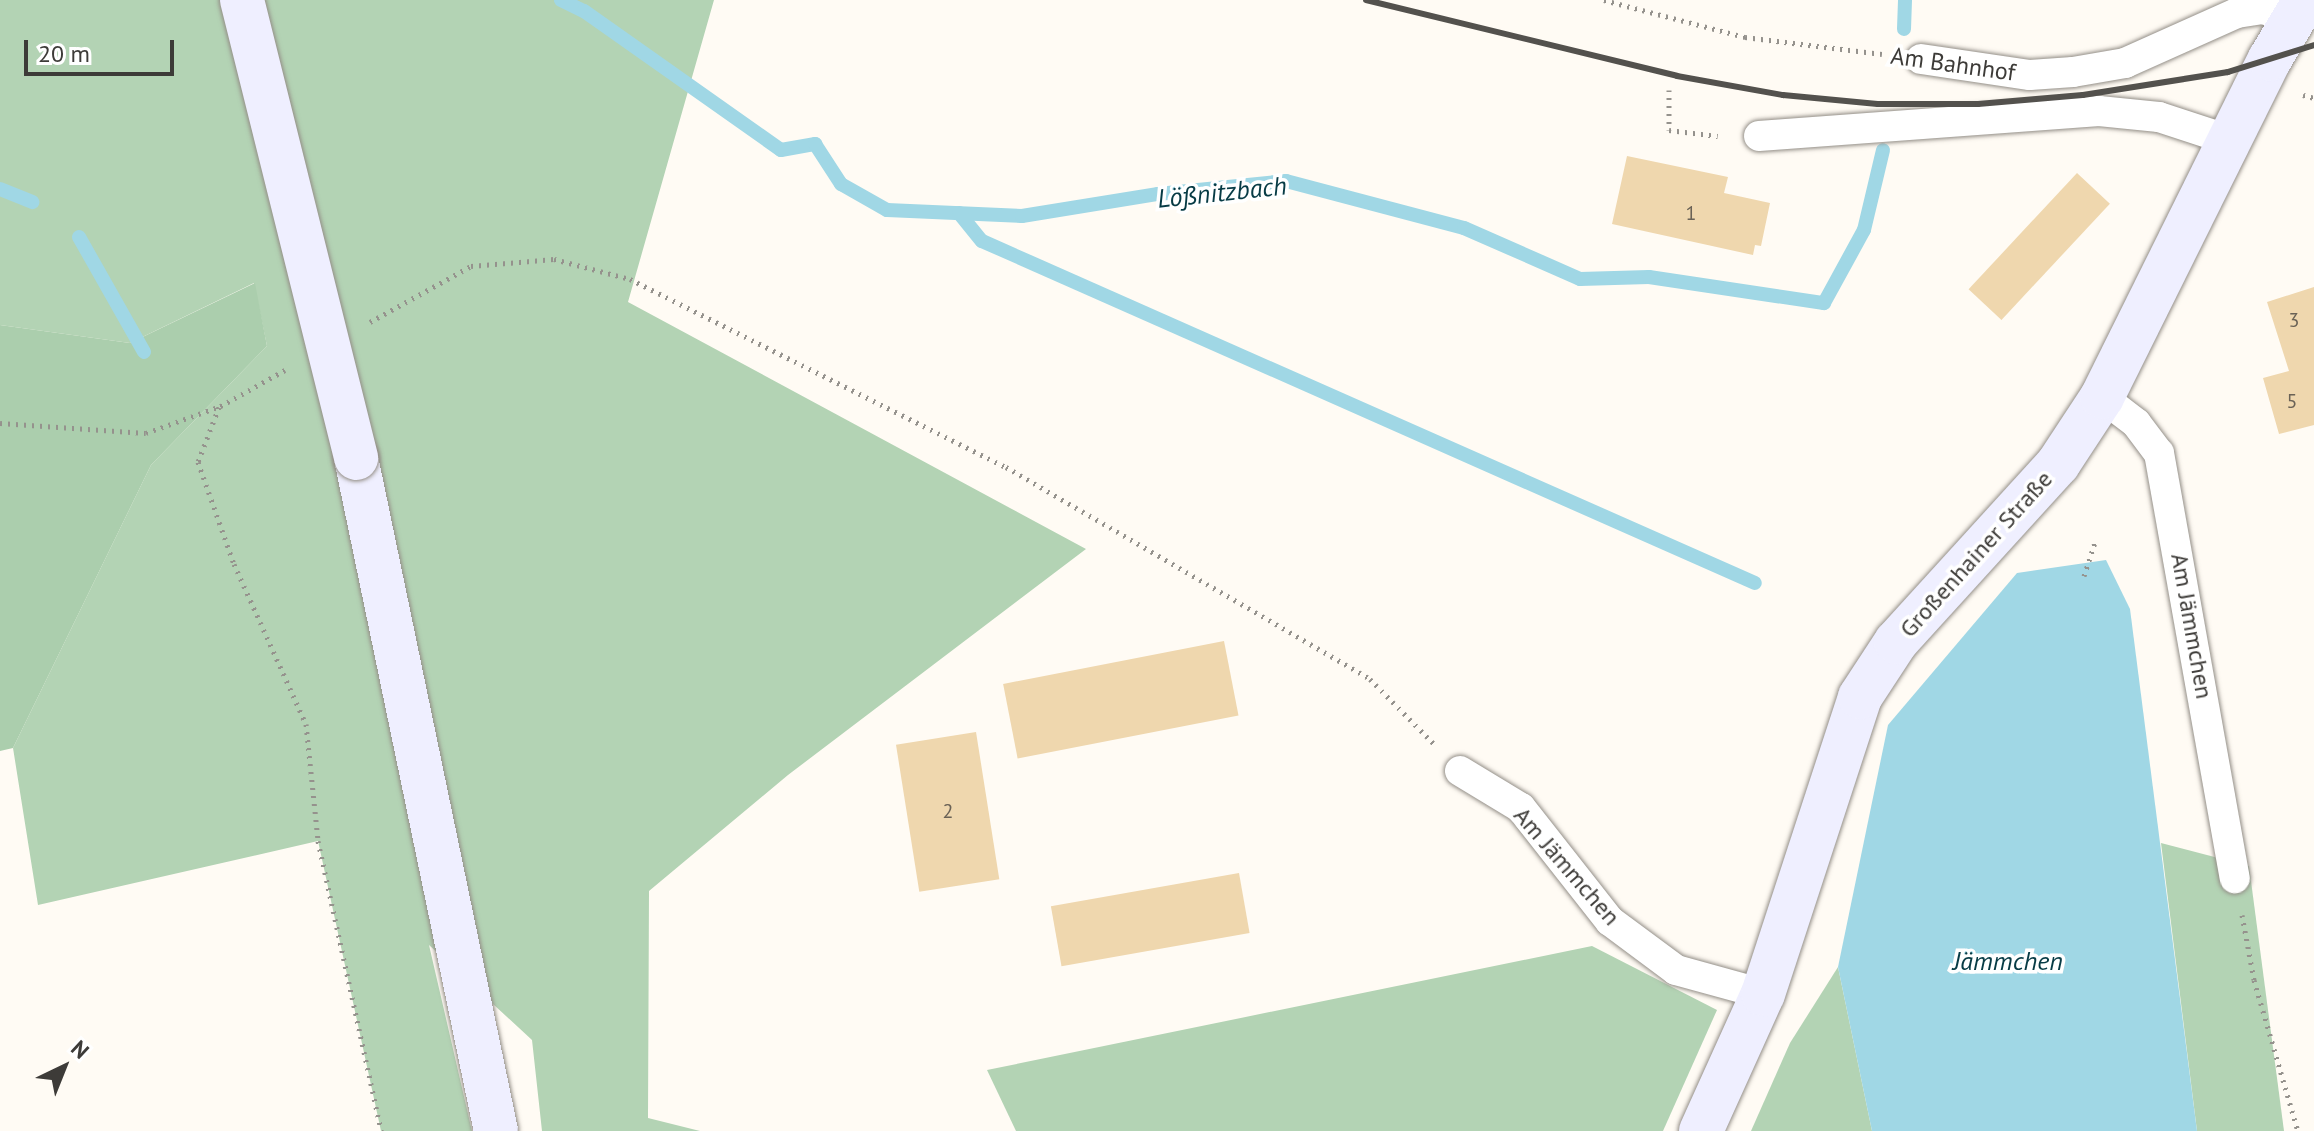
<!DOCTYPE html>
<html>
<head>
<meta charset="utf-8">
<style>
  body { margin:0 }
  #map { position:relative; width:2314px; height:1131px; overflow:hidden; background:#fffbf4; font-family:"PT Sans",sans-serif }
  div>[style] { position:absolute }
  .green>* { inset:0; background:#b3d3b4 }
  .forest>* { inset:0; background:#abcead }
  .water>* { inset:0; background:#a0d7e5 }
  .stream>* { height:14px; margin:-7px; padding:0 7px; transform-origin:7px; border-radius:7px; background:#a0d7e5 }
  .building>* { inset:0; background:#efd7ae; transform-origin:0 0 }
  .path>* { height:5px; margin-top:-2.5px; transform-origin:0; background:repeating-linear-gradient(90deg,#95928d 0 2px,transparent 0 8px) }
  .roads { filter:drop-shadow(0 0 2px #948f88) drop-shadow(0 0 2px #948f88) }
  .lane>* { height:30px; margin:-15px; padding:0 15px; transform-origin:15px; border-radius:15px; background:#fff }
  .secondary>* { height:44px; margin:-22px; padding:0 22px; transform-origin:22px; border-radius:22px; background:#efefff }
  .rail>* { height:6px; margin:-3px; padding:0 3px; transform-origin:3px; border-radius:3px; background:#53514d }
  .bridges { filter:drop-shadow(0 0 2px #948f88) drop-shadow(0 0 2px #948f88) }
  .secondary-bridge>* { height:44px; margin:-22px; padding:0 22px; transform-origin:22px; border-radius:22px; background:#efefff }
  span { translate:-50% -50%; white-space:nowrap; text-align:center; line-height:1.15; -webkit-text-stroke:7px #fff; paint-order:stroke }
  .number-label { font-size:20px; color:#6a6256 }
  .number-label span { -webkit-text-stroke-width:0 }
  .street-label { font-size:24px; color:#3d3b38 }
  .water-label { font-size:26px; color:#073b45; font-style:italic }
  .north { position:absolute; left:24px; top:1027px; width:80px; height:80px; -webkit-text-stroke:6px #fff; paint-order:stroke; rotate:43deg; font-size:22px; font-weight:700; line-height:32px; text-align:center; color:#3d3b38 }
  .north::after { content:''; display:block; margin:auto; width:28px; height:36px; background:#3d3b38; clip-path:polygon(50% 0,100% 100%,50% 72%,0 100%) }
  .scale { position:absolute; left:24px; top:40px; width:150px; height:36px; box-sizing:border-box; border:4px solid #3d3b38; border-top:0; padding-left:10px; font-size:24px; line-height:28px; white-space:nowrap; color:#3d3b38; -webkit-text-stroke:6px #fff; paint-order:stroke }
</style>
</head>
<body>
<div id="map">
  <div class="green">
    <i style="clip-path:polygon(0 0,714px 0,628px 302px,1086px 549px,788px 775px,649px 891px,648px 1118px,700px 1131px,542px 1131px,532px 1040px,429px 945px,472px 1131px,381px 1131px,318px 841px,38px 905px,13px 748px,151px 465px,267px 346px,254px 283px,130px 343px,0 325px)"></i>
    <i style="clip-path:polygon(2161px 843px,2249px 866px,2284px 1131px,2197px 1131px)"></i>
    <i style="clip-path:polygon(1592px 946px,1717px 1010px,1663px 1131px,1016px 1131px,987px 1070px)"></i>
    <i style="clip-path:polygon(1838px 967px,1872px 1131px,1751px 1131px,1790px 1043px)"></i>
  </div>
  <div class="forest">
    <i style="clip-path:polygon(255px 283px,267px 346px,151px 465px,13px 748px,0 751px,0 325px,130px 343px)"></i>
  </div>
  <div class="water">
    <i style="clip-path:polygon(2106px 560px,2130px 609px,2197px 1131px,1872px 1131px,1838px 967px,1888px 725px,2017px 573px)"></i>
  </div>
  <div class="stream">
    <i style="left:561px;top:0;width:25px;rotate:26deg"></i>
    <i style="left:584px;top:11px;width:241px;rotate:35.2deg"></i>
    <i style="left:781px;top:150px;width:35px;rotate:-10deg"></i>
    <i style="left:815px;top:144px;width:48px;rotate:57deg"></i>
    <i style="left:841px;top:184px;width:53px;rotate:29.5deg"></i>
    <i style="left:887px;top:210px;width:135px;rotate:2.5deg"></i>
    <i style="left:1022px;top:216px;width:138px;rotate:-9.2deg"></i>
    <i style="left:1158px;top:194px;width:129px;rotate:-5.8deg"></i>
    <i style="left:1286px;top:181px;width:184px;rotate:14.8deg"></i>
    <i style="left:1464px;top:228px;width:127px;rotate:23.7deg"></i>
    <i style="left:1580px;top:279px;width:69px;rotate:-1.7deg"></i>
    <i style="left:1649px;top:277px;width:177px;rotate:8.5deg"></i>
    <i style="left:1824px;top:303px;width:83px;rotate:-61.3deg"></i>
    <i style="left:1864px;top:230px;width:82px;rotate:-76.6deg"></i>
    <i style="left:1904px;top:29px;width:29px;rotate:-88deg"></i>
    <i style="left:0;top:189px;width:35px;rotate:22deg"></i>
    <i style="left:959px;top:213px;width:36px;rotate:51deg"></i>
    <i style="left:982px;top:241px;width:845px;rotate:23.87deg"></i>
    <i style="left:79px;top:237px;width:132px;rotate:60.5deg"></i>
  </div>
  <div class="building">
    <i style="clip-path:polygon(1627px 156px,1728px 177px,1724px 193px,1770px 203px,1761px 246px,1755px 245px,1753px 255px,1612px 224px)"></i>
    <i style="left:2077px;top:173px;width:45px;height:159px;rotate:43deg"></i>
    <i style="clip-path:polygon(2314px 287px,2314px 425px,2279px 434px,2263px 378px,2289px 371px,2267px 302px)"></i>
    <i style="left:1224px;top:641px;width:76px;height:225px;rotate:79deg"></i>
    <i style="left:976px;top:732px;width:149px;height:81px;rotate:81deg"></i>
    <i style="left:1239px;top:873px;width:61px;height:191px;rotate:80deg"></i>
  </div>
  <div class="path">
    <i style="left:1604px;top:0;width:146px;rotate:14.7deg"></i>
    <i style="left:1745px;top:37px;width:138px;rotate:7.1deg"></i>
    <i style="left:1669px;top:90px;width:40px;rotate:90deg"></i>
    <i style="left:1669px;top:130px;width:49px;rotate:7deg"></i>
    <i style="left:2303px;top:95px;width:11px;rotate:15deg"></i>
    <i style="left:370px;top:322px;width:115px;rotate:-29deg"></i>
    <i style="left:471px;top:266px;width:83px;rotate:-4.8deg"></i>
    <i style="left:554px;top:259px;width:79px;rotate:14.7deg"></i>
    <i style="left:630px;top:279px;width:420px;rotate:26.6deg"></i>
    <i style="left:1006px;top:467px;width:421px;rotate:30.2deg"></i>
    <i style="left:1370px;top:679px;width:91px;rotate:45.4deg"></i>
    <i style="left:285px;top:370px;width:76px;rotate:150.7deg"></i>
    <i style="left:219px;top:407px;width:59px;rotate:110.9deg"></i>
    <i style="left:198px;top:462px;width:108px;rotate:70.6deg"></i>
    <i style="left:234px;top:564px;width:175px;rotate:65.8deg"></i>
    <i style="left:306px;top:724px;width:118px;rotate:84.1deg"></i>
    <i style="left:318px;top:841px;width:297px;rotate:77.7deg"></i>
    <i style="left:0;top:423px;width:146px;rotate:3.9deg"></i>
    <i style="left:146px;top:433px;width:77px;rotate:-19.9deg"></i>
    <i style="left:2084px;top:576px;width:39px;rotate:-72deg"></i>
    <i style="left:2242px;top:915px;width:66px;rotate:79.5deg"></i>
    <i style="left:2254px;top:980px;width:157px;rotate:73.8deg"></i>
  </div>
  <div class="roads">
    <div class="lane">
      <i style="left:1921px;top:59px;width:110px;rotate:8.4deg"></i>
      <i style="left:2030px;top:75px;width:43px;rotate:-4deg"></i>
      <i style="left:2073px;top:72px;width:53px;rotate:-9.8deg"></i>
      <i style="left:2125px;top:63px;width:123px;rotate:-24.1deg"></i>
      <i style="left:2237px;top:13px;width:26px;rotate:-9deg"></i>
      <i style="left:2263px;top:9px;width:33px;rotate:18deg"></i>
      <i style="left:1759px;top:136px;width:341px;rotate:-4.2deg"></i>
      <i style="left:2099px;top:111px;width:60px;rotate:5.7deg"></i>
      <i style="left:2159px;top:117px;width:77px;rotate:18.2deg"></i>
      <i style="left:2102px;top:397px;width:43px;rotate:37.4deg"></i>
      <i style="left:2136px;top:423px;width:38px;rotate:53deg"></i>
      <i style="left:2159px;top:453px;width:432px;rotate:79.9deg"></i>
      <i style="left:1460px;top:771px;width:71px;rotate:31.2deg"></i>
      <i style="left:1521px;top:808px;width:144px;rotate:51.8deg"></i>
      <i style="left:1610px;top:921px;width:82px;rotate:36.6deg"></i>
      <i style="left:1676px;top:970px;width:90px;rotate:15.4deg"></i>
    </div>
    <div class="secondary">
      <i style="left:356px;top:458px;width:687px;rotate:78.25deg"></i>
      <i style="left:1701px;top:1131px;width:150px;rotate:-65.7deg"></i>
      <i style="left:1763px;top:994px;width:312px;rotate:-71.9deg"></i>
      <i style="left:1860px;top:697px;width:66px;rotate:-56.8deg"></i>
      <i style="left:1896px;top:642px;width:241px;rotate:-47.7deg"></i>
      <i style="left:2058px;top:464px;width:80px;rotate:-56.7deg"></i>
      <i style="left:2102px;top:397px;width:377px;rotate:-63.6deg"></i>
      <i style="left:2270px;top:59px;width:69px;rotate:-59.3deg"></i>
    </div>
  </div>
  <div class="rail">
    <i style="left:1366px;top:0;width:320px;rotate:13.7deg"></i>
    <i style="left:1677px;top:76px;width:108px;rotate:10.2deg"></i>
    <i style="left:1783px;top:95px;width:95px;rotate:5.4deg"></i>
    <i style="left:1878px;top:104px;width:100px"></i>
    <i style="left:1978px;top:104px;width:105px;rotate:-4.9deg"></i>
    <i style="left:2083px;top:95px;width:147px;rotate:-9deg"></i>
    <i style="left:2228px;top:72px;width:90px;rotate:-17.4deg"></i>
  </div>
  <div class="bridges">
    <div class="secondary-bridge">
      <i style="left:242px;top:0;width:472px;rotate:76deg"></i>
    </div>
  </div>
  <div class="number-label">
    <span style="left:1691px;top:213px">1</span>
    <span style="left:2294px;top:320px">3</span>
    <span style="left:2292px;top:401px">5</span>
    <span style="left:948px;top:811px">2</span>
  </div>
  <div class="street-label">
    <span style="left:1953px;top:64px;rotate:8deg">Am Bahnhof</span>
    <span style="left:1976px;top:554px;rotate:-48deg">Großenhainer Straße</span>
    <span style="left:2192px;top:626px;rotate:80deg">Am Jämmchen</span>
    <span style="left:1567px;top:866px;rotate:49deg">Am Jämmchen</span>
  </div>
  <div class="water-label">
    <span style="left:1222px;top:192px;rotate:-6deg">Lößnitzbach</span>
    <span style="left:2008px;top:961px">Jämmchen</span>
  </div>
  <div class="north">N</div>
  <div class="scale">20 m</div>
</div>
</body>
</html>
